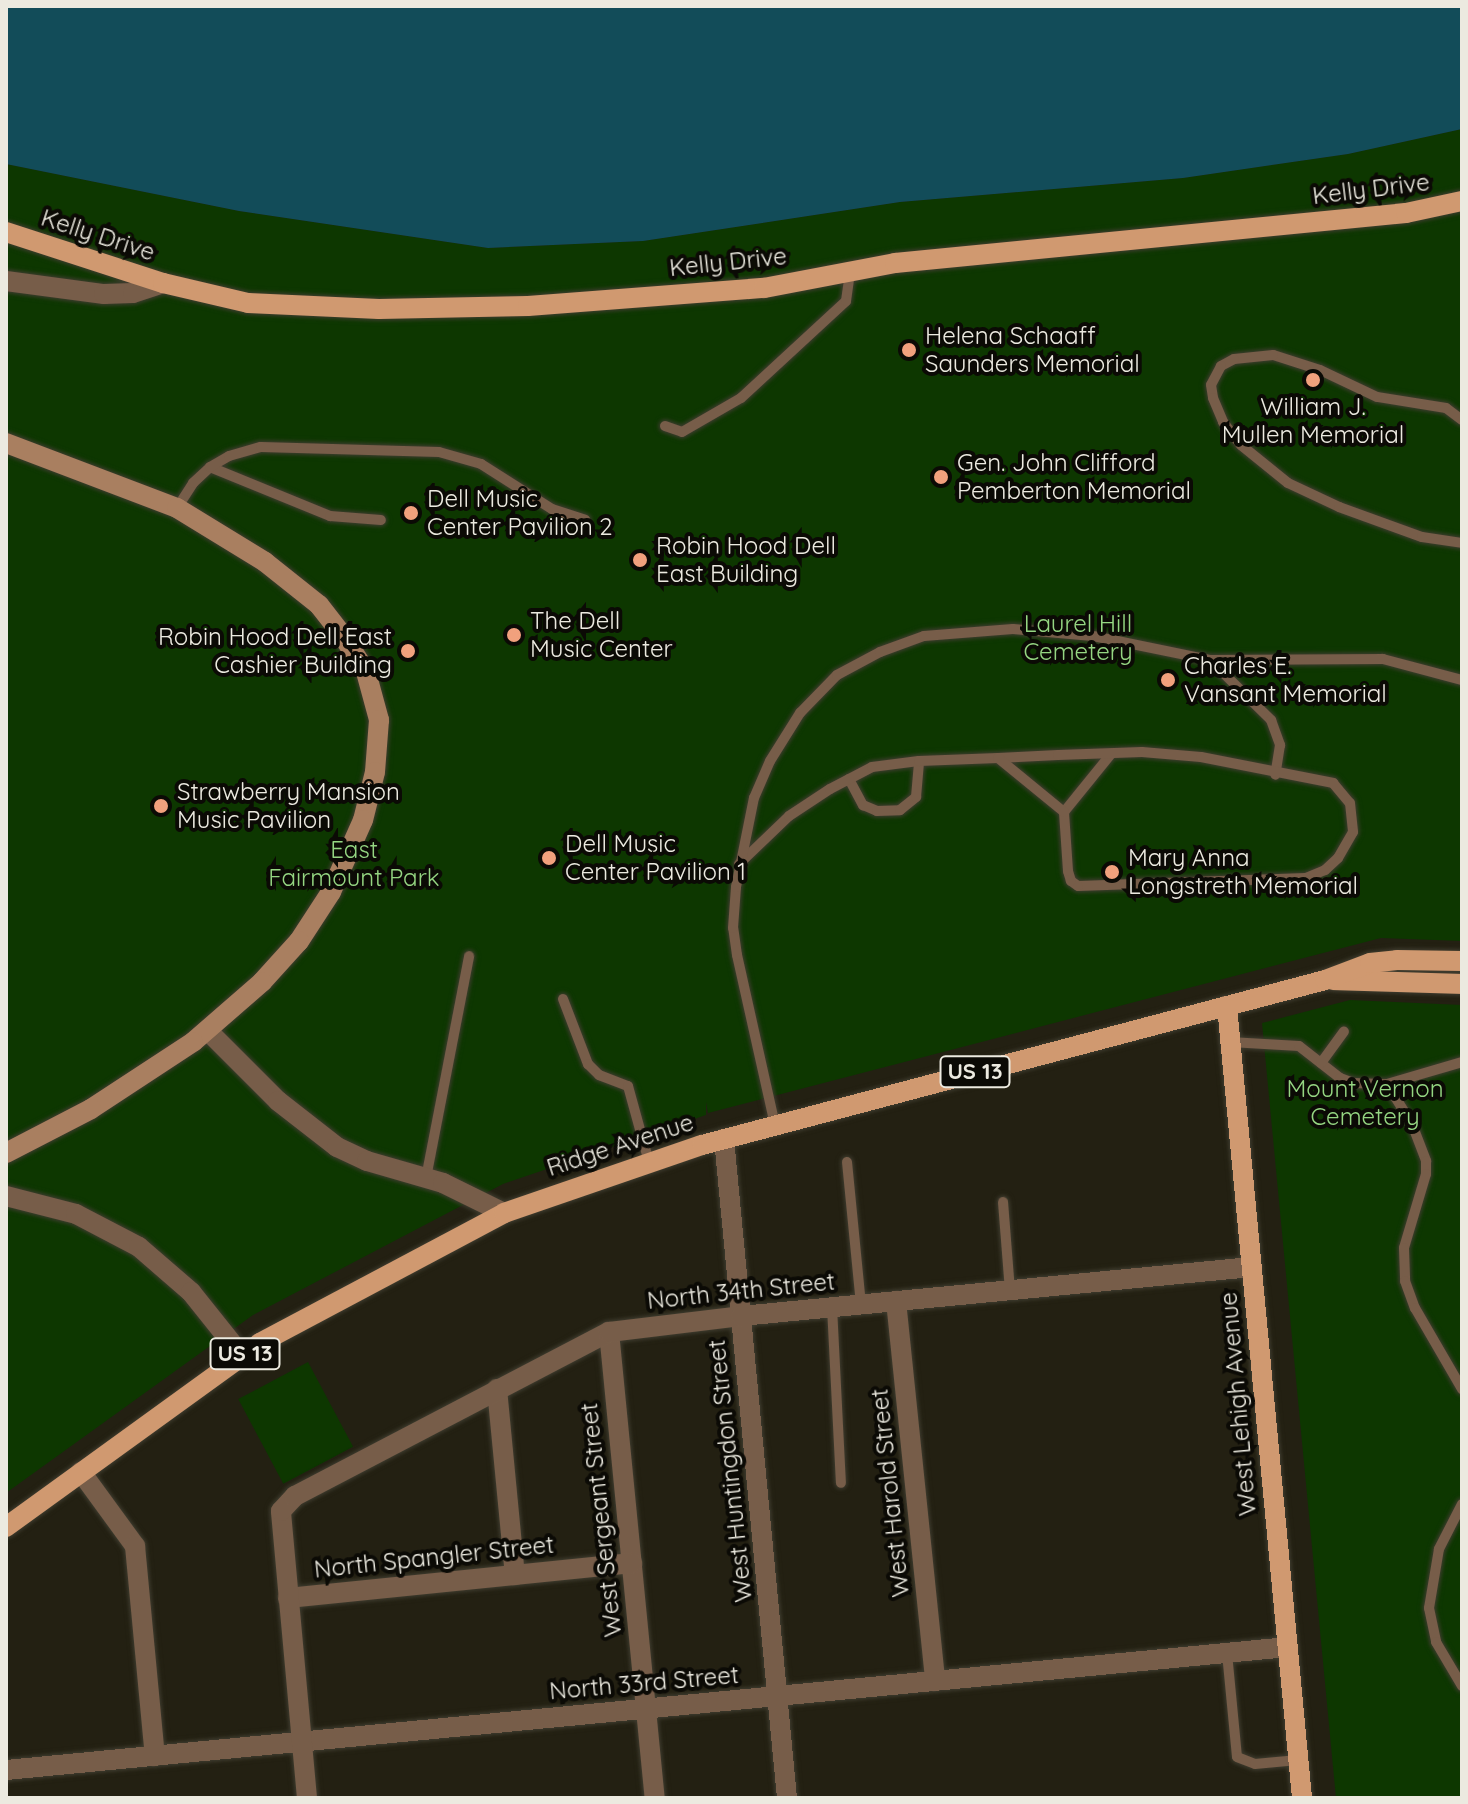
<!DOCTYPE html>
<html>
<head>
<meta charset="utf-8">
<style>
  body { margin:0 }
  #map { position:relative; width:1468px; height:1804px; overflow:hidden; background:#232012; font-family:Quicksand,sans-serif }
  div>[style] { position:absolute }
  .green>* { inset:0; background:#0d3700; transform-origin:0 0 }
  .water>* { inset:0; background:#124c59 }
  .roads { filter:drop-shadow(0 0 2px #3f3c2f) drop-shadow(0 0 2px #3f3c2f) }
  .service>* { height:10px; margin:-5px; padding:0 5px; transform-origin:5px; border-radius:5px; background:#775d49 }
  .minor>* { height:20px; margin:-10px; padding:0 10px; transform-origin:10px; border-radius:10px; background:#775d49 }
  .tertiary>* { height:20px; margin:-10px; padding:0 10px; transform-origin:10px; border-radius:10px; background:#775d49 }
  .secondary>* { height:20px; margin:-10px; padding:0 10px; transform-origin:10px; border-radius:10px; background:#a97f60 }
  .primary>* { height:20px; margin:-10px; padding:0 10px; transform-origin:10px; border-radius:10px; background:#d09970 }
  .dots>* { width:22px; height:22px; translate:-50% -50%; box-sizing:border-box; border:4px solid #0b0a05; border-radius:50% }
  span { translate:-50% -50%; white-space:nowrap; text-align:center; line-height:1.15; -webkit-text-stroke:8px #0b0a05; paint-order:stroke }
  .shield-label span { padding:2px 6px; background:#0b0a05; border:2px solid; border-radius:6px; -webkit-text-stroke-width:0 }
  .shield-label { font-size:22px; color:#eceae0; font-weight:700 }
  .street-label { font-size:24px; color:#eceae0 }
  .poi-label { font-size:24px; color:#eceae0 }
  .left { translate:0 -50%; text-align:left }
  .right { translate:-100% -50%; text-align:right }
  .park-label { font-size:24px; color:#95d682 }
  .frame { position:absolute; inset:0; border:8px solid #eceae0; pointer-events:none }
</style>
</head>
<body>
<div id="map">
  <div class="green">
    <i style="clip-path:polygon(1462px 129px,1462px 941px,1381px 938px,708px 1113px,706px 1102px,706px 1115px,503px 1184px,253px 1315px,6px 1493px,6px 164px,239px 211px,488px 248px,643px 241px,900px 202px,1183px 178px,1348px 154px)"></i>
    <i style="clip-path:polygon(1350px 1000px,1462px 1005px,1462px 1798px,1336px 1798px,1262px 1023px)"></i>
    <i style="left:308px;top:1362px;width:96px;height:79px;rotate:62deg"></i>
  </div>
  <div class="water">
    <i style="clip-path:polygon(6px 6px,1462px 6px,1462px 129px,1348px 154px,1183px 178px,900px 202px,643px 241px,488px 248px,239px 211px,6px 164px)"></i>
  </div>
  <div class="roads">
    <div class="service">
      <i style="left:1462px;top:420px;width:20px;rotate:-143deg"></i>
      <i style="left:1446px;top:408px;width:70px;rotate:-170.9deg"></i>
      <i style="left:1377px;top:397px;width:63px;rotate:-154.7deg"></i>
      <i style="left:1320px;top:370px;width:49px;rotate:-162.3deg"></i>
      <i style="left:1273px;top:355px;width:39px;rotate:174deg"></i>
      <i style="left:1234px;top:359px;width:15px;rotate:152deg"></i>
      <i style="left:1221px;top:366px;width:21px;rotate:118deg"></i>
      <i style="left:1211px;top:385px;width:13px;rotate:81deg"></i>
      <i style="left:1213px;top:398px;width:26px;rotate:67deg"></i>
      <i style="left:1223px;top:422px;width:29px;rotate:52deg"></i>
      <i style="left:1241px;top:445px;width:60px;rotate:39deg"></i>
      <i style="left:1288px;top:483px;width:56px;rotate:25.2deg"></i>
      <i style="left:1339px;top:507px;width:88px;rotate:19.9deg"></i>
      <i style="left:1422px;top:537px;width:40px;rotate:8.5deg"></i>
      <i style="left:665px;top:426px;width:18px;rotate:19deg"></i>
      <i style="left:682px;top:432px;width:68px;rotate:-30deg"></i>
      <i style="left:741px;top:398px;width:143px;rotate:-42.7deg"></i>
      <i style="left:846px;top:301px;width:30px;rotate:-82deg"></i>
      <i style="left:210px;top:467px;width:130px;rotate:22.2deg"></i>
      <i style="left:330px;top:516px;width:51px;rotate:4.5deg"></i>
      <i style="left:177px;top:508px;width:30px;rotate:-57deg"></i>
      <i style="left:193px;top:483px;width:23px;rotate:-43deg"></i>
      <i style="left:210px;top:467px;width:22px;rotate:-30deg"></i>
      <i style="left:229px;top:456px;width:33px;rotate:-16deg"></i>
      <i style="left:261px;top:447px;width:178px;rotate:1.6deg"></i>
      <i style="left:439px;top:452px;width:44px;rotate:15.9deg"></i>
      <i style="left:481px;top:464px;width:84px;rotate:32.4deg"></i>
      <i style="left:552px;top:509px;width:35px;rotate:18deg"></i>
      <i style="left:1210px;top:660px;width:86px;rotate:44.5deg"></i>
      <i style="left:1271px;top:720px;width:27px;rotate:70deg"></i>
      <i style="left:1280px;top:745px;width:30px;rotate:99deg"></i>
      <i style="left:849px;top:779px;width:30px;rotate:62deg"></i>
      <i style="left:863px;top:805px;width:15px;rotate:23deg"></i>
      <i style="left:877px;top:811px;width:23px;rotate:-2deg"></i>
      <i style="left:900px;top:810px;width:21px;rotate:-39deg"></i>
      <i style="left:916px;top:797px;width:36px;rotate:-85deg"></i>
      <i style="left:1064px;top:812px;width:75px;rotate:-51deg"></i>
      <i style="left:739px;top:864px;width:69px;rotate:-43.8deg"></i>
      <i style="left:789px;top:816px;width:49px;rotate:-33.4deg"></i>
      <i style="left:830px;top:789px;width:47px;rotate:-27.6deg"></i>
      <i style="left:872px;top:767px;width:47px;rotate:-7.3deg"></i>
      <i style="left:919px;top:761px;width:79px;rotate:-2.2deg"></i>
      <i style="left:998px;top:758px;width:60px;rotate:-2.9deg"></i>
      <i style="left:1058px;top:755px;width:84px;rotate:-2deg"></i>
      <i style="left:1142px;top:752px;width:59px;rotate:4.8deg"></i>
      <i style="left:1201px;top:757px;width:135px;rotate:11.1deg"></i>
      <i style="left:1333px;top:783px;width:26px;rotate:50deg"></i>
      <i style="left:1350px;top:803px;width:29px;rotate:84deg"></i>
      <i style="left:1353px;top:832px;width:30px;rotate:120deg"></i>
      <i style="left:1338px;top:858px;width:18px;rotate:137deg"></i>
      <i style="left:1325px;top:870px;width:21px;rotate:157deg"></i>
      <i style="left:1306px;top:878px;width:228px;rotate:178deg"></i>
      <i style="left:1078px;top:886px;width:9px;rotate:-144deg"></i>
      <i style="left:1071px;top:881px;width:10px;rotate:-107deg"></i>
      <i style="left:1068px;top:871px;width:59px;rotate:-93.9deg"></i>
      <i style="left:1064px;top:812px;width:85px;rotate:-140.7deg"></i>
      <i style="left:563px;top:999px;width:70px;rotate:69deg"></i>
      <i style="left:588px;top:1064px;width:16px;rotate:45deg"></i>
      <i style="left:599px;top:1075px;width:31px;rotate:21deg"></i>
      <i style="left:628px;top:1086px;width:79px;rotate:74.6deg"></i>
      <i style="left:1230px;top:1042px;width:69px;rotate:3.3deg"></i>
      <i style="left:1299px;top:1046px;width:52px;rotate:38deg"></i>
      <i style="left:1340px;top:1078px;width:15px;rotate:20deg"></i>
      <i style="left:1354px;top:1083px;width:33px;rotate:2deg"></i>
      <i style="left:1387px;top:1084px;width:78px;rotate:-16.3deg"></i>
      <i style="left:1321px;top:1063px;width:39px;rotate:-54deg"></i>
      <i style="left:1387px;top:1084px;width:47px;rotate:58deg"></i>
      <i style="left:1412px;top:1124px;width:40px;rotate:69deg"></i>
      <i style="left:1426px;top:1161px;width:13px;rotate:90deg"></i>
      <i style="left:1426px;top:1174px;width:77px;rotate:106.6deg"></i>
      <i style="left:1404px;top:1248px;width:33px;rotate:88deg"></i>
      <i style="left:1405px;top:1281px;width:29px;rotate:70deg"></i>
      <i style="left:1415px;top:1308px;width:94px;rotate:59.9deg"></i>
      <i style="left:775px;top:1125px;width:174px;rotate:-102.6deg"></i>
      <i style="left:737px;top:955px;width:27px;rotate:-98deg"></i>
      <i style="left:733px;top:928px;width:41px;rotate:-85.8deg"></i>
      <i style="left:736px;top:887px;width:91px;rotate:-78.6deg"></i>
      <i style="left:754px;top:798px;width:40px;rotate:-66.6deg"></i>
      <i style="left:770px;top:761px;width:57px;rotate:-58deg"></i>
      <i style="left:800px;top:713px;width:53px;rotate:-45.8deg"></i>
      <i style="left:837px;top:675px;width:49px;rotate:-28.1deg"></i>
      <i style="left:880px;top:652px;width:47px;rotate:-20deg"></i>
      <i style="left:924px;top:636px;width:89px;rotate:-4.5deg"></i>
      <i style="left:1013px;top:629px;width:80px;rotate:5deg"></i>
      <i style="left:1093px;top:636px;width:119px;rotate:11.6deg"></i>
      <i style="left:1210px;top:660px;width:173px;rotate:-0.3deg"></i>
      <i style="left:1383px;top:659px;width:82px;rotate:14.9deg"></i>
      <i style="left:847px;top:1162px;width:143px;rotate:84.4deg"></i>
      <i style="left:426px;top:1178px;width:226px;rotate:-79deg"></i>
      <i style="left:1003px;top:1202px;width:88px;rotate:85.5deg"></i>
      <i style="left:832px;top:1307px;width:176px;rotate:87.1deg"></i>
      <i style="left:1462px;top:1504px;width:51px;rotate:117.1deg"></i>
      <i style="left:1439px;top:1549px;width:60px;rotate:99.6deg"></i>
      <i style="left:1429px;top:1608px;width:35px;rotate:78deg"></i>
      <i style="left:1436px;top:1642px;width:51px;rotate:59.4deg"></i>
      <i style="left:1227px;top:1653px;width:104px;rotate:84.5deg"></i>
      <i style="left:1237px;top:1757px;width:19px;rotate:21deg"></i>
      <i style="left:1255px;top:1764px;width:43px;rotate:-5.3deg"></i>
    </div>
    <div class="minor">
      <i style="left:724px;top:1139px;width:662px;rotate:84.54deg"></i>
      <i style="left:896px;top:1301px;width:382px;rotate:84.1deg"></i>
      <i style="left:609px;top:1332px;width:468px;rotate:84.4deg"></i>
      <i style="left:497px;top:1389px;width:187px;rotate:84.5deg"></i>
      <i style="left:81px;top:1472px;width:92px;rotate:53.9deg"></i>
      <i style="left:135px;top:1546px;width:211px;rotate:84.6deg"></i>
      <i style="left:288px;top:1598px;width:346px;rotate:-5.8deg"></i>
      <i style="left:6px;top:1770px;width:1287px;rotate:-5.48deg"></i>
      <i style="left:307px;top:1798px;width:288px;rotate:-95.2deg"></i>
      <i style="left:281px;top:1511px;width:21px;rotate:-47deg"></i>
      <i style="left:295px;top:1496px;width:354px;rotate:-27.6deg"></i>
      <i style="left:609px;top:1332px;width:133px;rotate:-6.9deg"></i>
      <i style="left:741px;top:1316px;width:513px;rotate:-5.48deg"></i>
    </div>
    <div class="tertiary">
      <i style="left:6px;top:281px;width:99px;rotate:7.6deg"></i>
      <i style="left:104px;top:294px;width:29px;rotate:-2deg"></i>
      <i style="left:133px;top:293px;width:32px;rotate:-18deg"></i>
      <i style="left:208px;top:1031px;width:99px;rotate:45deg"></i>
      <i style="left:278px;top:1101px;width:75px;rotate:37.9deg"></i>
      <i style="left:337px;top:1147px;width:33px;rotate:25deg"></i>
      <i style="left:367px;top:1161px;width:79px;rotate:16.1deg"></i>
      <i style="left:443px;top:1183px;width:68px;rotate:26.2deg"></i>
      <i style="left:6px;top:1196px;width:72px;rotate:14.4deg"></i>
      <i style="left:76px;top:1214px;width:71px;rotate:27.6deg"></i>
      <i style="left:139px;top:1247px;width:69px;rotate:40.9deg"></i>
      <i style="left:191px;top:1292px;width:82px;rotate:51.4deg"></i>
    </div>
    <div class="secondary">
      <i style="left:6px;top:443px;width:183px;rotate:20.8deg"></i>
      <i style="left:177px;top:508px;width:103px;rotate:31.5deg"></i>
      <i style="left:265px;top:562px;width:69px;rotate:38.5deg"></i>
      <i style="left:319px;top:605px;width:36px;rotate:52deg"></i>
      <i style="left:341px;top:633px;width:46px;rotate:57.3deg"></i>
      <i style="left:366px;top:672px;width:50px;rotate:74.8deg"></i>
      <i style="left:379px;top:720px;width:52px;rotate:94.4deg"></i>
      <i style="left:375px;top:772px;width:49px;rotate:104deg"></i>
      <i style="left:363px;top:820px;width:79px;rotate:114deg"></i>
      <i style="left:331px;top:892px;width:59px;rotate:123.1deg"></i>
      <i style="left:299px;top:941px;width:55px;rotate:132.1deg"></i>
      <i style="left:262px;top:982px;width:91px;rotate:139deg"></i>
      <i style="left:193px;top:1042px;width:122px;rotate:146.7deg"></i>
      <i style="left:91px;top:1109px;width:96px;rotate:152.6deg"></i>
    </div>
    <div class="primary">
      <i style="left:6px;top:232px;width:165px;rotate:18deg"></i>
      <i style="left:163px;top:283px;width:87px;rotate:13.2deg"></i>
      <i style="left:248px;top:303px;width:131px;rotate:2.6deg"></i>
      <i style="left:379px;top:309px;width:149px;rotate:-1.2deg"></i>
      <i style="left:528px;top:306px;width:237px;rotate:-4.4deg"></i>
      <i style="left:764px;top:288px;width:133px;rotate:-10.8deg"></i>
      <i style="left:895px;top:263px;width:513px;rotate:-5.59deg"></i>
      <i style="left:1406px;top:213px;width:57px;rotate:-12.1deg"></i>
      <i style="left:1333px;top:980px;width:129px;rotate:1.8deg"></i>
      <i style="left:1227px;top:1006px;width:796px;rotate:84.59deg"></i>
      <i style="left:6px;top:1527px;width:314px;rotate:-35.9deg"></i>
      <i style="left:260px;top:1343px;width:276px;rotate:-28deg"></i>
      <i style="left:504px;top:1213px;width:209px;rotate:-19deg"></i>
      <i style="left:702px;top:1145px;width:644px;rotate:-14.83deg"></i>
      <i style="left:1325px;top:980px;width:48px;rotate:-20.7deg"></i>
      <i style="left:1370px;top:963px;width:27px;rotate:-6deg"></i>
      <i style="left:1397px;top:960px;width:65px;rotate:0.9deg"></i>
    </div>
  </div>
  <div class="dots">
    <i style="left:909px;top:350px;background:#f1a17d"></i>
    <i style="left:1313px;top:380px;background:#f1a17d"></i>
    <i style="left:941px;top:477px;background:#f1a17d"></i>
    <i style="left:411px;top:513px;background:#f1a17d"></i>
    <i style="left:640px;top:560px;background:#f1a17d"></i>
    <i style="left:514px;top:635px;background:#f1a17d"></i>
    <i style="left:408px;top:651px;background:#f1a17d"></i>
    <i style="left:1168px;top:680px;background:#f1a17d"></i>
    <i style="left:161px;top:806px;background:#f1a17d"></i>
    <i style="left:549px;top:858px;background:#f1a17d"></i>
    <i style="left:1112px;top:872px;background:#f1a17d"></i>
  </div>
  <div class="shield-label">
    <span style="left:975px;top:1072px">US 13</span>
    <span style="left:245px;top:1354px">US 13</span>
  </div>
  <div class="street-label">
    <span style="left:1371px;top:189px;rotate:-7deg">Kelly Drive</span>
    <span style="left:98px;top:235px;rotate:18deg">Kelly Drive</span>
    <span style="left:728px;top:262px;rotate:-6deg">Kelly Drive</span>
    <span style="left:620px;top:1145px;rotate:-18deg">Ridge Avenue</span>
    <span style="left:741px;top:1291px;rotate:-6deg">North 34th Street</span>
    <span style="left:1238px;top:1404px;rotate:-95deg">West Lehigh Avenue</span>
    <span style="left:730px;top:1471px;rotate:-96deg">West Huntingdon Street</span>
    <span style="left:890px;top:1493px;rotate:-96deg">West Harold Street</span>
    <span style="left:601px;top:1520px;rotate:-96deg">West Sergeant Street</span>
    <span style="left:434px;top:1557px;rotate:-6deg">North Spangler Street</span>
    <span style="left:644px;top:1683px;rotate:-5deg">North 33rd Street</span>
  </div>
  <div class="poi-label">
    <span class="left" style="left:925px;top:350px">Helena Schaaff<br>Saunders Memorial</span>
    <span style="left:1313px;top:421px">William J.<br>Mullen Memorial</span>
    <span class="left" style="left:957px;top:477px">Gen. John Clifford<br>Pemberton Memorial</span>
    <span class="left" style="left:427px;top:513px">Dell Music<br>Center Pavilion 2</span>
    <span class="left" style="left:656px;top:560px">Robin Hood Dell<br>East Building</span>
    <span class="left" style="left:530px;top:635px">The Dell<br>Music Center</span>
    <span class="right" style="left:392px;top:651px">Robin Hood Dell East<br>Cashier Building</span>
    <span class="left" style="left:1184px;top:680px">Charles E.<br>Vansant Memorial</span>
    <span class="left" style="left:177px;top:806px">Strawberry Mansion<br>Music Pavilion</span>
    <span class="left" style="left:565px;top:858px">Dell Music<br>Center Pavilion 1</span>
    <span class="left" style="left:1128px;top:872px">Mary Anna<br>Longstreth Memorial</span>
  </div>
  <div class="park-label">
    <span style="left:1078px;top:638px">Laurel Hill<br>Cemetery</span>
    <span style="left:354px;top:864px">East<br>Fairmount Park</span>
    <span style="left:1365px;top:1103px">Mount Vernon<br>Cemetery</span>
  </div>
  <div class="frame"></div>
</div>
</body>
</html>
